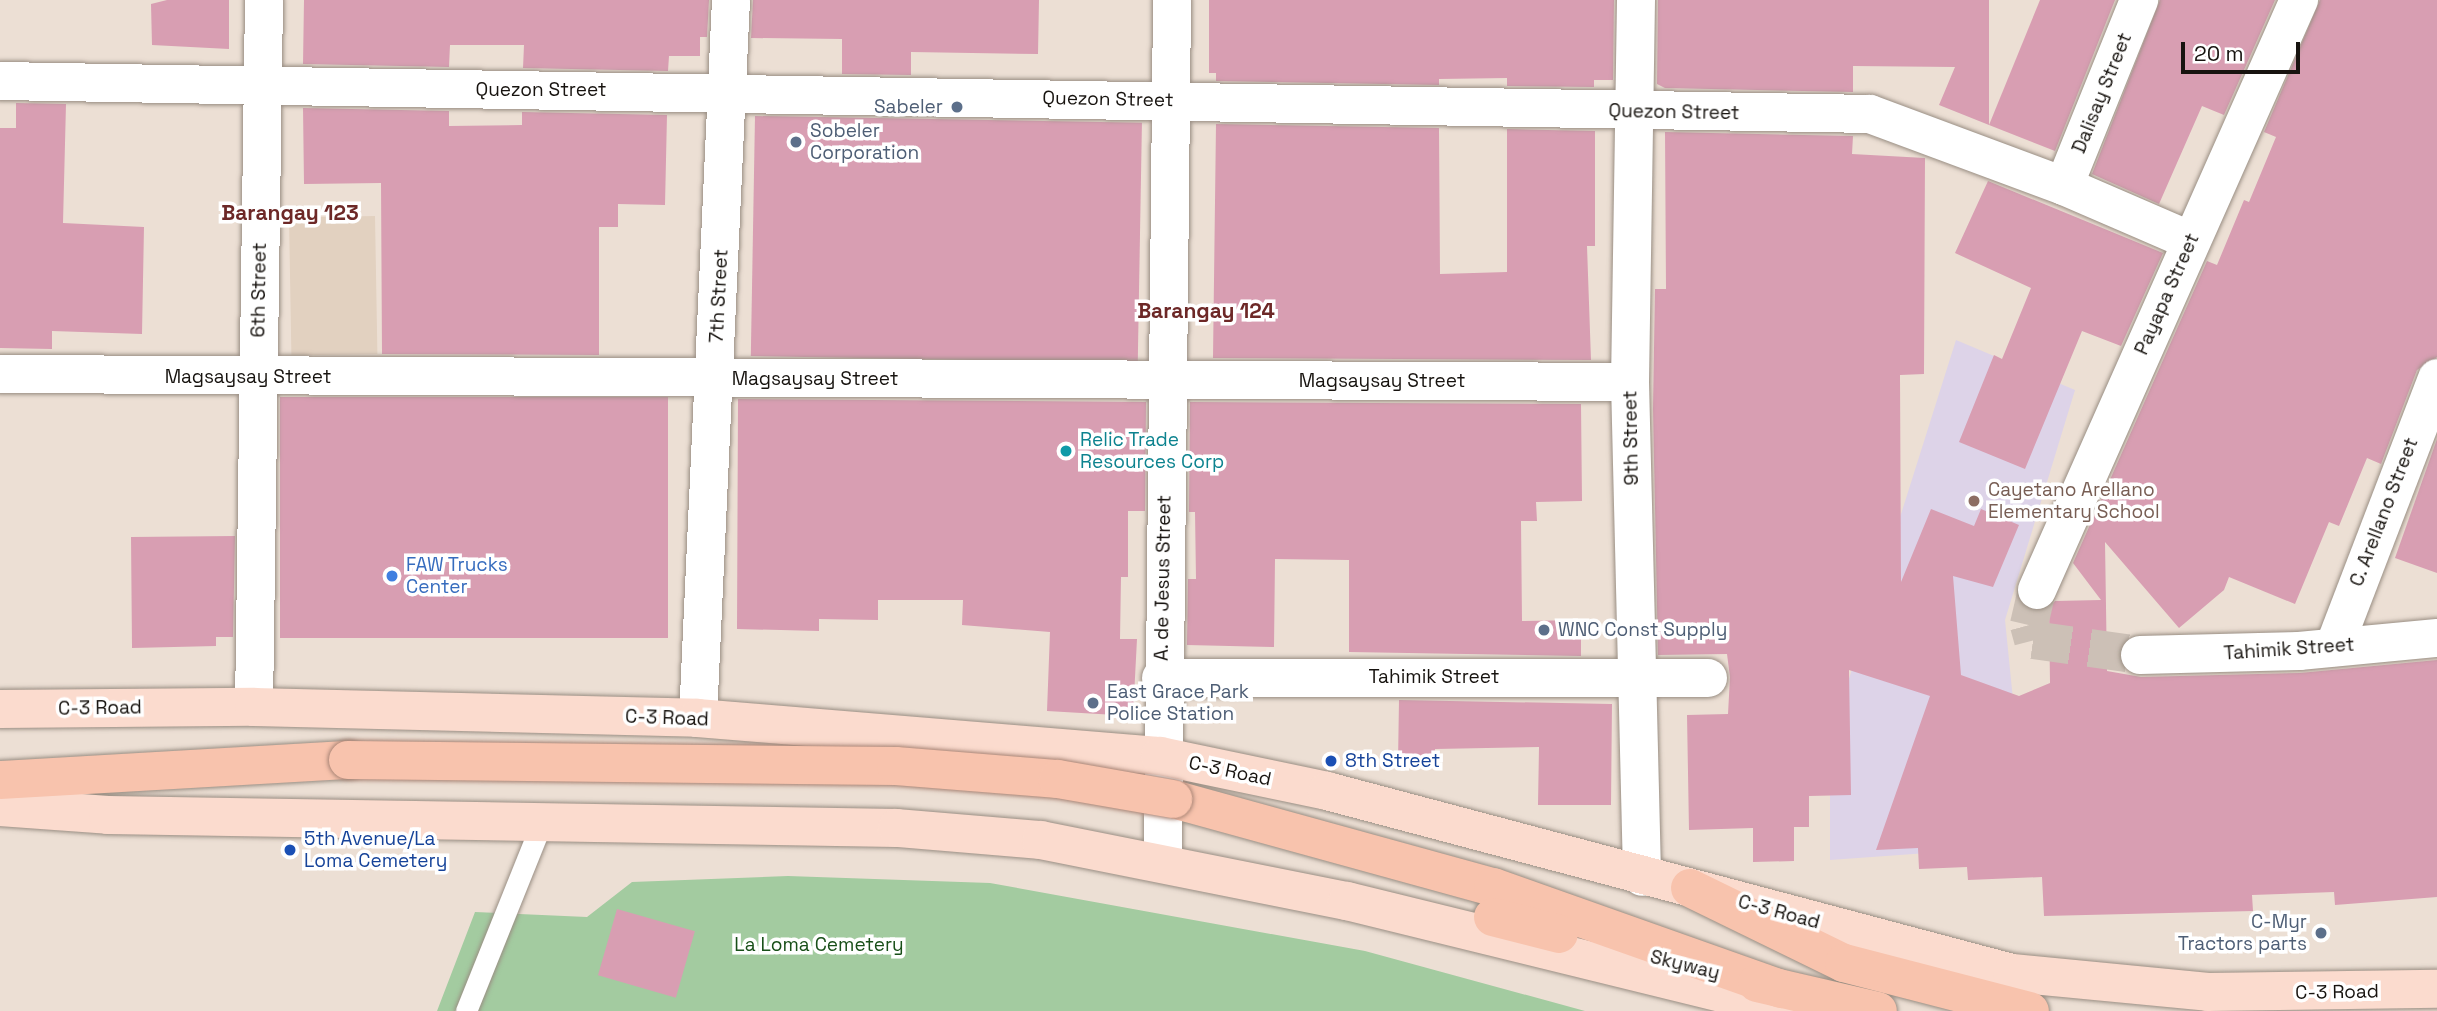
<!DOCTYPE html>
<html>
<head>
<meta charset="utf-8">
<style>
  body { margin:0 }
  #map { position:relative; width:2437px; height:1011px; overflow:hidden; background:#ecdfd4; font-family:"Space Grotesk",sans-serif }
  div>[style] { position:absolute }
  .industrial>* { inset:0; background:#e2d1c0; transform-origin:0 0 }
  .education>* { inset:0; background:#ddd3e8 }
  .green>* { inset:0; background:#a3cba0 }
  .building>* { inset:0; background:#d89eb2; transform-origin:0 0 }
  .street-tunnel>* { height:38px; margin-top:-19px; transform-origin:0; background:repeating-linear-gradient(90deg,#ccc0b6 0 38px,transparent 0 57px) }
  .roads { filter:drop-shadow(0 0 2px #998e83) drop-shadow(0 0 2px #998e83) }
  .lane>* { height:21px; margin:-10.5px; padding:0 10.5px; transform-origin:10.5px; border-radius:10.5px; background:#fff }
  .street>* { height:38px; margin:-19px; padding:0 19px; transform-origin:19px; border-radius:19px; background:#fff }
  .secondary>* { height:38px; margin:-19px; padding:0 19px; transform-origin:19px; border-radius:19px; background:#fff }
  .primary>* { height:38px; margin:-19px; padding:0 19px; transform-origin:19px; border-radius:19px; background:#fbdbce }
  .highway>* { height:38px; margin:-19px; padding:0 19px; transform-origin:19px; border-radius:19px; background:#f8c3ad }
  .bridges { filter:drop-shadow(0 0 2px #a98576) drop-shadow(0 0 2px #a98576) }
  .highway-bridge>* { height:38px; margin:-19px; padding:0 19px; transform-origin:19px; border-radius:19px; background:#f8c3ad }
  .dots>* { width:19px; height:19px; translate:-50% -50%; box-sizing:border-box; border:4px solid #fff; border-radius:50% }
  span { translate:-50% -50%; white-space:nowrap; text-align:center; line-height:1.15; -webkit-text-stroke:7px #fff; paint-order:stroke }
  .street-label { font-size:19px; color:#17130f }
  .service-label { font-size:19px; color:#4e5e75 }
  .right { translate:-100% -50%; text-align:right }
  .left { translate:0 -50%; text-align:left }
  .culture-label { font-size:19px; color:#0d838f }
  .education-label { font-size:19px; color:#785e54 }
  .shop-label { font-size:19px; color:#366cbe }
  .transit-label { font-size:19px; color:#164399 }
  .park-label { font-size:19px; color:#184f18 }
  .neighbourhood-label { font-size:21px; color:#6d2827; font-weight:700 }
  .scale { position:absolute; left:2181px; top:42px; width:119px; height:32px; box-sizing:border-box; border:4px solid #17130f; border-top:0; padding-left:9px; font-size:21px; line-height:24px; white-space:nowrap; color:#17130f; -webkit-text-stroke:5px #fff; paint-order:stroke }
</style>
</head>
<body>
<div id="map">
  <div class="industrial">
    <i style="left:375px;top:216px;width:138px;height:86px;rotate:89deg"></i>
  </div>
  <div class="education">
    <i style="clip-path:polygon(1956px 340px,2075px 390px,2005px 620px,2015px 720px,1969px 850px,1830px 860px,1830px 739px)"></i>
  </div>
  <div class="green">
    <i style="clip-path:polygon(788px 876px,990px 883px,1365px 951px,1585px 1011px,437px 1011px,475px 912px,587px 917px,632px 882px)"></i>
  </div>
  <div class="building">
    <i style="clip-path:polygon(167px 0,229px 0,229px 49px,152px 45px,151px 4px)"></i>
    <i style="clip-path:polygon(304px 0,709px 0,707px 37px,700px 37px,700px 56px,669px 56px,668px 71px,523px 68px,524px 45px,450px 45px,449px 67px,303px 64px)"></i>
    <i style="clip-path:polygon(753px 0,1039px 0,1038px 54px,911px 52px,911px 75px,842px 74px,842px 39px,751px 38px)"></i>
    <i style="clip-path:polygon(1209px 0,1614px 0,1613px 80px,1594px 80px,1594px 87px,1507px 86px,1507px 78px,1439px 79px,1439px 85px,1216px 81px,1216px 73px,1209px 73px)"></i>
    <i style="clip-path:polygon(1658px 0,1989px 0,1989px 125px,1939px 105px,1955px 67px,1853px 66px,1853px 92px,1665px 88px,1657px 84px)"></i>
    <i style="clip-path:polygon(2040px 0,2115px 0,2055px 151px,1989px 125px)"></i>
    <i style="clip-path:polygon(2160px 0,2275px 0,2224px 115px,2202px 106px,2159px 204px,2092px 174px)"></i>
    <i style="clip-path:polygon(2320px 0,2437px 0,2437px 357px,2417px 370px,2381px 464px,2367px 458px,2339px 526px,2329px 522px,2295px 604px,2229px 577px,2224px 590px,2179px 628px,2105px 542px,2107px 671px,2141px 677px,2300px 673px,2437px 660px,2437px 897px,2335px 905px,2334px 892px,2252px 895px,2253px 911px,2044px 916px,2042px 877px,1968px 880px,1967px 867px,1919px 869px,1918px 848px,1876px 850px,1930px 696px,1849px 670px,1851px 795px,1809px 796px,1809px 827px,1794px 827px,1794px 861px,1753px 862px,1753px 828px,1689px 830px,1687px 715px,1728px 714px,1730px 677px,1727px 654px,1658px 655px,1653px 409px,1655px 289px,1666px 289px,1665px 132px,1853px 136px,1852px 154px,1925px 158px,1924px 374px,1900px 375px,1901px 582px,1931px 509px,1974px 526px,1981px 509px,2019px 525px,1993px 587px,1953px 576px,1961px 675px,2019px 696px,2050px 683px,2049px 608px,2055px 601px,2101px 600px,2073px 563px,2207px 261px,2217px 265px,2244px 200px,2249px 202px,2276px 137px,2264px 132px)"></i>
    <i style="clip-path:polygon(16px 103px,66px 104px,63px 223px,144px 227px,142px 334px,52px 331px,52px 349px,0 348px,0 128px,16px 128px)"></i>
    <i style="clip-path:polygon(303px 108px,449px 111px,449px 126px,522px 125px,522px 112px,667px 115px,665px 205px,618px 204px,618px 227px,599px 227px,599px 355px,382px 354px,381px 183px,304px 184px)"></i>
    <i style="left:755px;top:116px;width:387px;height:240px;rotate:1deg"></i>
    <i style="clip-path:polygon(1216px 124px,1439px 128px,1440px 274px,1507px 272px,1507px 129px,1595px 131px,1595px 246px,1587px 246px,1591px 360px,1213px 358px)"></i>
    <i style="clip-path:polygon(1988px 181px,2163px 253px,2121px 346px,2082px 331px,2025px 469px,1959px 442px,1994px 355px,2002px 359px,2031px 288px,1955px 253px)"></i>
    <i style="left:280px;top:397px;width:388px;height:241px"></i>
    <i style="clip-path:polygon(738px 399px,1146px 402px,1145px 511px,1128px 511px,1128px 577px,1121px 577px,1120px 639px,1137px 639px,1133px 716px,1047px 711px,1050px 632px,962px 625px,963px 600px,878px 600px,878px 620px,819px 619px,819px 631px,737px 629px)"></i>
    <i style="clip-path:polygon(1190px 402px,1581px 404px,1582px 501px,1536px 502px,1537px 521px,1521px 521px,1522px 621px,1581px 620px,1581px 656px,1349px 652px,1349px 560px,1275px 559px,1274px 647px,1187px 645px,1188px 579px,1196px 579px,1195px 512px,1189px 512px)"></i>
    <i style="clip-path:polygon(2437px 439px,2437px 573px,2395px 558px)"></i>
    <i style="clip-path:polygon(235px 536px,233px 637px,216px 637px,216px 646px,132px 648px,131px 537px)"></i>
    <i style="clip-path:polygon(1399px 700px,1612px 704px,1611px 805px,1538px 805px,1539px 747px,1435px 749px,1435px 763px,1398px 762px)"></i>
    <i style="left:617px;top:909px;width:81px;height:69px;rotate:16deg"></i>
  </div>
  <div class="street-tunnel">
    <i style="left:2037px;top:590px;width:36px;rotate:103deg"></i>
    <i style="left:2029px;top:625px;width:16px;rotate:75deg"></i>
    <i style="left:2033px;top:640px;width:108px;rotate:8deg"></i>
  </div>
  <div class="roads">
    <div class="lane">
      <i style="left:466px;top:1011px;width:201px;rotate:-68.1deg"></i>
    </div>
    <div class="street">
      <i style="left:1636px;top:0;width:382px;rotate:90.9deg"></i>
      <i style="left:1630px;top:382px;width:495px;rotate:88.6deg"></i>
      <i style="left:0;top:81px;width:1870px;rotate:1.01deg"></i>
      <i style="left:1870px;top:114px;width:207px;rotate:20.4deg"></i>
      <i style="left:2064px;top:186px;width:138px;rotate:23.4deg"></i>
      <i style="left:2064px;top:186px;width:201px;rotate:-68deg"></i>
      <i style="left:0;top:374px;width:1630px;rotate:0.28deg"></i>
      <i style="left:2037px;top:590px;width:646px;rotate:-66.06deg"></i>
      <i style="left:2334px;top:647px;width:288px;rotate:-69deg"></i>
      <i style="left:2140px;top:655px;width:159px;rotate:-1.4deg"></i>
      <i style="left:2299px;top:651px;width:139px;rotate:-5.4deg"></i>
      <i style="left:1161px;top:678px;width:547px"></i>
      <i style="left:254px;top:707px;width:707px;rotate:-89.19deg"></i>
      <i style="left:698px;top:718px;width:719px;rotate:-87.37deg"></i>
    </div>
    <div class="secondary">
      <i style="left:1163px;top:861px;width:861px;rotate:-89.4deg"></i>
    </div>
    <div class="primary">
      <i style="left:0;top:709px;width:254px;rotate:-0.5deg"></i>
      <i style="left:254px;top:707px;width:444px;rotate:1.4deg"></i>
      <i style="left:698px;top:718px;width:464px;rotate:4.7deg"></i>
      <i style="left:1160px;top:756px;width:171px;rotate:11.8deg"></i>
      <i style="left:1327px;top:791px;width:709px;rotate:14.88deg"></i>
      <i style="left:2012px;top:973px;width:197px;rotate:5.5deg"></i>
      <i style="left:2208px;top:992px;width:229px;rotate:-0.8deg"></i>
      <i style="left:0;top:807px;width:108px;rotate:4.2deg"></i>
      <i style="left:108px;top:815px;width:789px;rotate:0.94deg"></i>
      <i style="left:897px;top:828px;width:144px;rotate:4.8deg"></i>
      <i style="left:1041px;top:840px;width:312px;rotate:11.3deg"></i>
      <i style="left:1347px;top:901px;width:461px;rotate:13.8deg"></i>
    </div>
    <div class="highway">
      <i style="left:0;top:780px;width:349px;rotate:-3.3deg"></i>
      <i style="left:1173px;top:799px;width:332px;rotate:15.4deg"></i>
      <i style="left:1493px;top:887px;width:306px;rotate:19.5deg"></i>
      <i style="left:1690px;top:888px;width:171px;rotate:26deg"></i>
      <i style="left:1844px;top:963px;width:192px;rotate:14.5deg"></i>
      <i style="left:1493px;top:917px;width:68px;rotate:14.4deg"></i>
      <i style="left:1757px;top:983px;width:124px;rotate:13deg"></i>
    </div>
  </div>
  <div class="bridges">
    <div class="highway-bridge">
      <i style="left:348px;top:760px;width:548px;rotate:0.63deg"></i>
      <i style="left:896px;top:766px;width:163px;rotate:4.6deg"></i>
      <i style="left:1058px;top:779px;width:117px;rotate:9.9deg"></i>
    </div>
  </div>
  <div class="dots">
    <i style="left:957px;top:107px;background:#5c6f8a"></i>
    <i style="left:796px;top:142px;background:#5c6f8a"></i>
    <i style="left:1066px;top:451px;background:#0f9aa8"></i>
    <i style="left:1974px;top:501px;background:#8d6e63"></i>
    <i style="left:392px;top:576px;background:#3f7fe0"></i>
    <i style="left:1544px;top:630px;background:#5c6f8a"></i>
    <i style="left:1093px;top:703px;background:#5c6f8a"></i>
    <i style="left:1331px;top:761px;background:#1a4fb4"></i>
    <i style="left:290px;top:850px;background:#1a4fb4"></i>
    <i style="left:2321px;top:933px;background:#5c6f8a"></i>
  </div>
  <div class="street-label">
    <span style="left:541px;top:90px">Quezon Street</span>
    <span style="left:2102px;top:93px;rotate:-68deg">Dalisay Street</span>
    <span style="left:1108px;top:99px;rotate:1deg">Quezon Street</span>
    <span style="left:1674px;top:112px;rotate:1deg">Quezon Street</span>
    <span style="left:259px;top:290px;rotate:-89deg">6th Street</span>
    <span style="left:2167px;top:294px;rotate:-66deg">Payapa Street</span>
    <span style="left:719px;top:296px;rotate:-87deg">7th Street</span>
    <span style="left:248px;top:377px">Magsaysay Street</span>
    <span style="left:815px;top:379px">Magsaysay Street</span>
    <span style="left:1382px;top:381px">Magsaysay Street</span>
    <span style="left:1631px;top:438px;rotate:-91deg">9th Street</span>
    <span style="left:2384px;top:512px;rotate:-69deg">C. Arellano Street</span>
    <span style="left:1163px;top:578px;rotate:-89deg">A. de Jesus Street</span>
    <span style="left:2289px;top:649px;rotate:-4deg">Tahimik Street</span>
    <span style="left:1434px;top:677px">Tahimik Street</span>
    <span style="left:100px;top:708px;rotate:-1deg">C-3 Road</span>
    <span style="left:667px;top:718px;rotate:2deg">C-3 Road</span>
    <span style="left:1230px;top:771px;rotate:12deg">C-3 Road</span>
    <span style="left:1779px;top:912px;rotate:15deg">C-3 Road</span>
    <span style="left:1685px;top:965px;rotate:14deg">Skyway</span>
    <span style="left:2337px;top:992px;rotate:-1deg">C-3 Road</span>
  </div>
  <div class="service-label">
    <span class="right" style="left:943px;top:107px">Sabeler</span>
    <span class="left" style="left:810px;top:142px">Sobeler<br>Corporation</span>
    <span class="left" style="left:1558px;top:630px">WNC Const Supply</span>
    <span class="left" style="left:1107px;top:703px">East Grace Park<br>Police Station</span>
    <span class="right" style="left:2307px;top:933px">C-Myr<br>Tractors parts</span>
  </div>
  <div class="culture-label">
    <span class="left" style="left:1080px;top:451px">Relic Trade<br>Resources Corp</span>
  </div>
  <div class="education-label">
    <span class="left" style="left:1988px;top:501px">Cayetano Arellano<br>Elementary School</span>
  </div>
  <div class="shop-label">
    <span class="left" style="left:406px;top:576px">FAW Trucks<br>Center</span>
  </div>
  <div class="transit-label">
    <span class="left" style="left:1345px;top:761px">8th Street</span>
    <span class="left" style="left:304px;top:850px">5th Avenue/La<br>Loma Cemetery</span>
  </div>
  <div class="park-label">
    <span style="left:819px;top:945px">La Loma Cemetery</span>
  </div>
  <div class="neighbourhood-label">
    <span style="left:290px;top:213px">Barangay 123</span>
    <span style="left:1206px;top:311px">Barangay 124</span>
  </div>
  <div class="scale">20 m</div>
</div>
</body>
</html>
